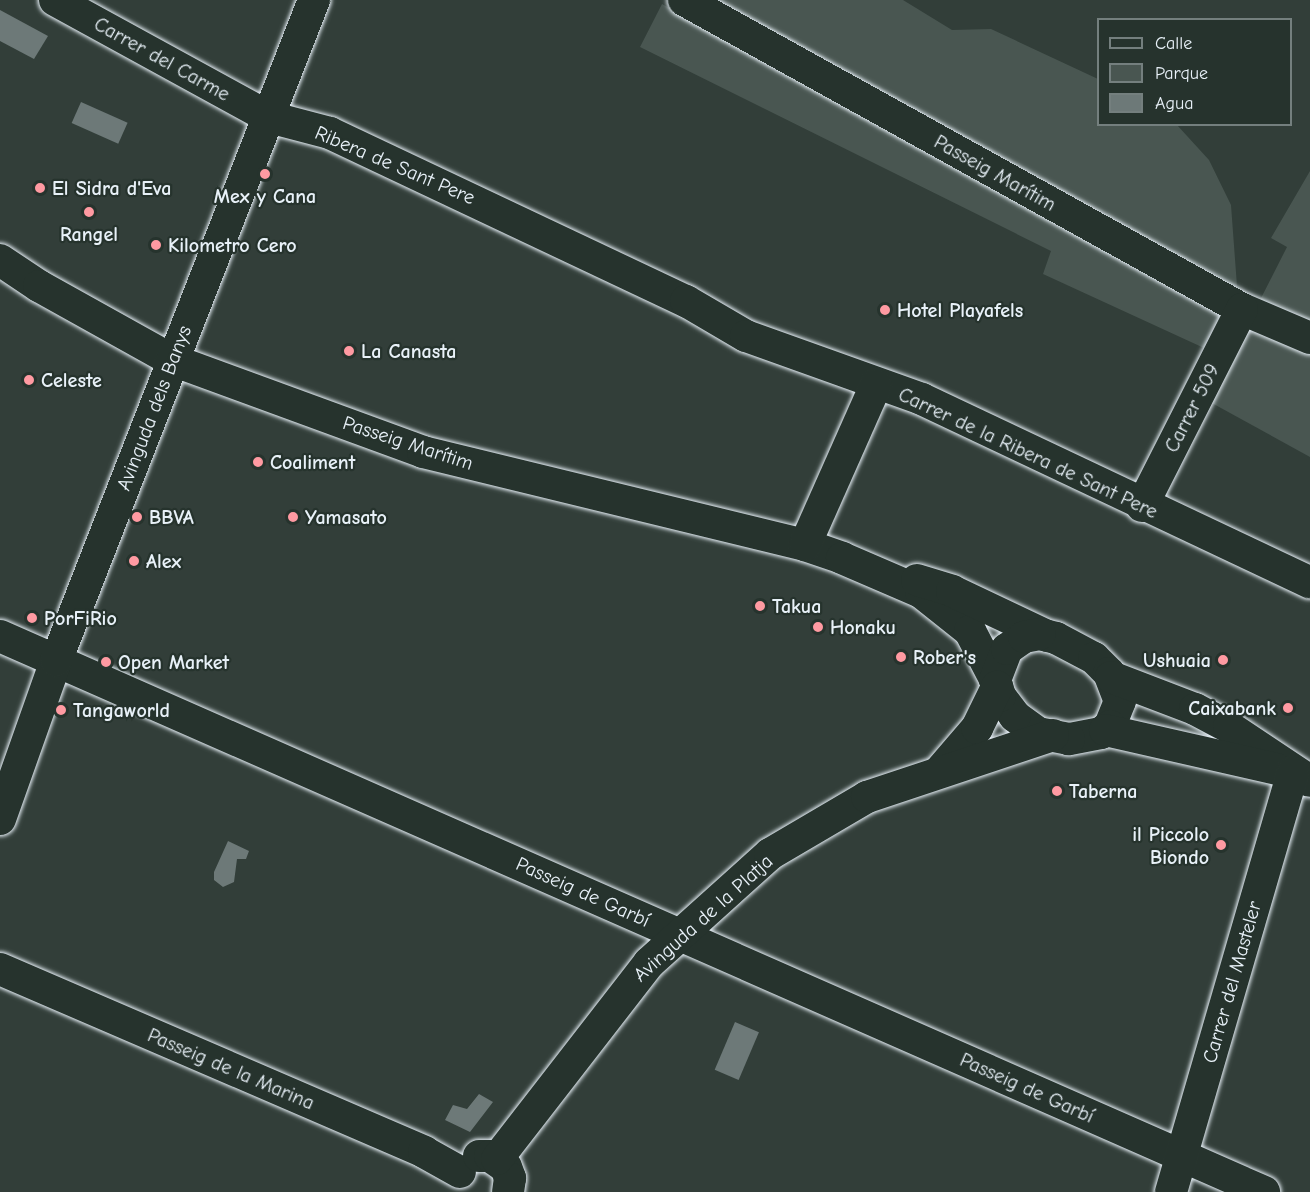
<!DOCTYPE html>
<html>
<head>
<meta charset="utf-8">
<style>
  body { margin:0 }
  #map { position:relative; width:1310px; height:1192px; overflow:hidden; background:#323e39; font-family:"Comic Neue",sans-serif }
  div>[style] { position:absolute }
  .green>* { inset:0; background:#495651 }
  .water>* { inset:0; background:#6d7978; transform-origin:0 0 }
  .roads { filter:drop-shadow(0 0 2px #e8f1f8) drop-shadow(0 0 2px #e8f1f8) }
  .minor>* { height:32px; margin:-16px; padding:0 16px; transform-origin:16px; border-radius:16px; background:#26332d }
  .dots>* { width:16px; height:16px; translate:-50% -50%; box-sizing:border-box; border:3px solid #26332d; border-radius:50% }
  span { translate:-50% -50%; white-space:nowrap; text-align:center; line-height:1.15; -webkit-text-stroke:4.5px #26332d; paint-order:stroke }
  .street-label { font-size:20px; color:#e8f1f8 }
  .poi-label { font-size:20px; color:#e8f1f8; font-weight:700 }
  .left { translate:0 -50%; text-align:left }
  .right { translate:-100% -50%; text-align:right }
  .legend { position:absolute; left:1097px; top:18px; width:195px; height:108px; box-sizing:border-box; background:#26332d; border:2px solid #747f7e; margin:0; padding:8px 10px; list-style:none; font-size:18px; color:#e8f1f8 }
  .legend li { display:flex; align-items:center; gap:12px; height:30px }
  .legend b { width:30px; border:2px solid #747f7e }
</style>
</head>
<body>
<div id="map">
  <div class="green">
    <i style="clip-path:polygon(697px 0,903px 0,952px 30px,991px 29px,1098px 79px,1098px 124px,1177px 125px,1209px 160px,1231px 205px,1237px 286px,1231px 297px)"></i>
    <i style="clip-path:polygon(662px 4px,1222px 313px,1204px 348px,1043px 274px,1051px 251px,640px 47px)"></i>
    <i style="clip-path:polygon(1310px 171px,1310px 331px,1256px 308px,1287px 247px,1271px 238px)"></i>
    <i style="clip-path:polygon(1246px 327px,1310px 354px,1310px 457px,1210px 402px)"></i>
  </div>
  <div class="water">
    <i style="clip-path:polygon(0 10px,48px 36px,34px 59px,0 41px)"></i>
    <i style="left:81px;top:102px;width:51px;height:23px;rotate:24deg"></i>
    <i style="clip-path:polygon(228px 841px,249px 851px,246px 859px,237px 859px,234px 882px,223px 887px,214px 880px,214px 872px)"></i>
    <i style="left:735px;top:1022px;width:26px;height:52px;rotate:23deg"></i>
    <i style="clip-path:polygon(479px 1094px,493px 1102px,470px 1132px,445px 1120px,453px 1105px,467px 1109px)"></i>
  </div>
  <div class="roads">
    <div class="minor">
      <i style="left:55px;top:0;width:244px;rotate:28.7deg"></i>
      <i style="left:269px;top:117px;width:63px;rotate:14.7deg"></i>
      <i style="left:330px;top:133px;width:394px;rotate:25.3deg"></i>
      <i style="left:686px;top:301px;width:69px;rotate:30.3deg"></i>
      <i style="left:746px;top:336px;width:187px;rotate:19.7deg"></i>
      <i style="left:922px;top:399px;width:429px;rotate:25.3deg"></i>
      <i style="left:684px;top:0;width:638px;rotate:28.98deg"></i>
      <i style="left:1242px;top:309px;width:74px;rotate:23.1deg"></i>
      <i style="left:0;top:260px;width:47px;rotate:33.7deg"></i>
      <i style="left:39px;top:286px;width:152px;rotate:29.1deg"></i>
      <i style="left:172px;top:360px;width:267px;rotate:20.1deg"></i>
      <i style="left:423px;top:452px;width:393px;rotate:13.7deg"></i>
      <i style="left:805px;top:545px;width:39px;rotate:19deg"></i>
      <i style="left:842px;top:558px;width:86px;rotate:23.3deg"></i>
      <i style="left:921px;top:592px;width:63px;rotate:38.5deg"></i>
      <i style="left:970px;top:631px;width:54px;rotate:62.5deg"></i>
      <i style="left:1142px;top:506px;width:221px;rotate:-63.1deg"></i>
      <i style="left:805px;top:545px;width:175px;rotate:-66.1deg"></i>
      <i style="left:917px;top:580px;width:37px;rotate:17deg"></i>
      <i style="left:952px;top:591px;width:105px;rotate:25.3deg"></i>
      <i style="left:1040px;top:634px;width:16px;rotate:14deg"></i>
      <i style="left:1056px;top:638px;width:43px;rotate:27.8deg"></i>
      <i style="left:1094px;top:658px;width:21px;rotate:45deg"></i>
      <i style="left:1109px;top:673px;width:30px;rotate:69deg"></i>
      <i style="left:1120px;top:701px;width:27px;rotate:112deg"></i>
      <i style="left:1110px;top:726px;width:11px;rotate:142deg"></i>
      <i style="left:1101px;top:733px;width:33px;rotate:169deg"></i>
      <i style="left:1069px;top:739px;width:32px;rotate:-169deg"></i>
      <i style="left:1038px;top:733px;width:29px;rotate:-144deg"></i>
      <i style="left:1015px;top:716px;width:25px;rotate:-127deg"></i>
      <i style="left:1000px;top:696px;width:17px;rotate:-107deg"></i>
      <i style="left:995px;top:680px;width:33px;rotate:-69deg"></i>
      <i style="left:1007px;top:649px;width:21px;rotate:-35deg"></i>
      <i style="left:1024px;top:637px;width:16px;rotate:-11deg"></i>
      <i style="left:0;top:636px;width:1381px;rotate:23.74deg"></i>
      <i style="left:1111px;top:677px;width:90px;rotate:20.9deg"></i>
      <i style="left:1195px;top:709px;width:38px;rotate:28deg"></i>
      <i style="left:1229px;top:727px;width:97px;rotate:33.7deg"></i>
      <i style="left:1105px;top:730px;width:176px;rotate:12.8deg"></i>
      <i style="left:940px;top:771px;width:57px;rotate:-49.3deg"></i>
      <i style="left:977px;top:728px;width:46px;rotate:-64deg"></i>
      <i style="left:0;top:819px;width:168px;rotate:-70.5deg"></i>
      <i style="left:56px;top:661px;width:710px;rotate:-68.68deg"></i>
      <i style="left:0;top:969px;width:462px;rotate:23.3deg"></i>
      <i style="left:424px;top:1152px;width:41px;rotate:29.1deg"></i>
      <i style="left:479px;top:1156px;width:11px"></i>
      <i style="left:490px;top:1156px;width:19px;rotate:35deg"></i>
      <i style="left:506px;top:1167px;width:12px;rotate:70deg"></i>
      <i style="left:510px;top:1178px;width:14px;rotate:98deg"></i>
      <i style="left:497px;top:1159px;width:248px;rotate:-52.2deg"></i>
      <i style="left:649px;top:963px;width:163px;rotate:-42deg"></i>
      <i style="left:770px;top:854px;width:113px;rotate:-30.4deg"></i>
      <i style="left:867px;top:797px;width:196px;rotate:-18.4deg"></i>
      <i style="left:1171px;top:1192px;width:437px;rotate:-73.8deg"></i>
    </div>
  </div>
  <div class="dots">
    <i style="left:265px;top:174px;background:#ff9aa2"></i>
    <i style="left:40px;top:188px;background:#ff9aa2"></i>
    <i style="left:89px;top:212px;background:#ff9aa2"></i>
    <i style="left:156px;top:245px;background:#ff9aa2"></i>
    <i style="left:885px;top:310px;background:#ff9aa2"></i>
    <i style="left:349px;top:351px;background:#ff9aa2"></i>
    <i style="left:29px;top:380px;background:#ff9aa2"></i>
    <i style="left:258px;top:462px;background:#ff9aa2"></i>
    <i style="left:137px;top:517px;background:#ff9aa2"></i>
    <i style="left:293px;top:517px;background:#ff9aa2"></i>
    <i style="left:134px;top:561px;background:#ff9aa2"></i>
    <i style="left:760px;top:606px;background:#ff9aa2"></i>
    <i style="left:32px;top:618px;background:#ff9aa2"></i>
    <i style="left:818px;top:627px;background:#ff9aa2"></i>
    <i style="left:901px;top:657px;background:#ff9aa2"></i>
    <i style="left:1223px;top:660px;background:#ff9aa2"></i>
    <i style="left:106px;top:662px;background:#ff9aa2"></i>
    <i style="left:1288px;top:708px;background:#ff9aa2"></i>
    <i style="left:61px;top:710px;background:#ff9aa2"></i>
    <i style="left:1057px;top:791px;background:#ff9aa2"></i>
    <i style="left:1221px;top:845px;background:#ff9aa2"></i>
  </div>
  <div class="street-label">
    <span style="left:162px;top:59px;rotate:29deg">Carrer del Carme</span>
    <span style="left:395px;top:165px;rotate:23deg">Ribera de Sant Pere</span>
    <span style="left:995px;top:173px;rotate:29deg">Passeig Marítim</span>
    <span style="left:154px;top:408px;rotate:-69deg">Avinguda dels Banys</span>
    <span style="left:1192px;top:408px;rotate:-63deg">Carrer 509</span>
    <span style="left:408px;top:443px;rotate:18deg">Passeig Marítim</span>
    <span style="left:1028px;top:453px;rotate:25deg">Carrer de la Ribera de Sant Pere</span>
    <span style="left:583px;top:892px;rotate:24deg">Passeig de Garbí</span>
    <span style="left:703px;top:918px;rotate:-42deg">Avinguda de la Platja</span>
    <span style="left:1232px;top:982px;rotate:-74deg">Carrer del Masteler</span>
    <span style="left:231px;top:1069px;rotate:23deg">Passeig de la Marina</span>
    <span style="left:1027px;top:1088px;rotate:24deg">Passeig de Garbí</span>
  </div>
  <div class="poi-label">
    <span class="left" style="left:52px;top:188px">El Sidra d'Eva</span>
    <span style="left:265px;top:196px">Mex y Cana</span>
    <span style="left:89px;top:234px">Rangel</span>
    <span class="left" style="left:168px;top:245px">Kilometro Cero</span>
    <span class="left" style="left:897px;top:310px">Hotel Playafels</span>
    <span class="left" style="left:361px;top:351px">La Canasta</span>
    <span class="left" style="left:41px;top:380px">Celeste</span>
    <span class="left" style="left:270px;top:462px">Coaliment</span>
    <span class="left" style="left:149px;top:517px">BBVA</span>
    <span class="left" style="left:305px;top:517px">Yamasato</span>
    <span class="left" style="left:146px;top:561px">Alex</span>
    <span class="left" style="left:772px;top:606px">Takua</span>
    <span class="left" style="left:44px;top:618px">PorFiRio</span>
    <span class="left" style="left:830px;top:627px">Honaku</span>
    <span class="left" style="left:913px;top:657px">Rober's</span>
    <span class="right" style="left:1211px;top:660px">Ushuaia</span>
    <span class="left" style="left:118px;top:662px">Open Market</span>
    <span class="right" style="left:1276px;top:708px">Caixabank</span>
    <span class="left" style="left:73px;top:710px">Tangaworld</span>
    <span class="left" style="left:1069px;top:791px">Taberna</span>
    <span class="right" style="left:1209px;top:846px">il Piccolo<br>Biondo</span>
  </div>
  <ul class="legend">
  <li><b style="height:8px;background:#26332d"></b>Calle</li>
  <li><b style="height:16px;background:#495651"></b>Parque</li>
  <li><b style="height:16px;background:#6d7978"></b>Agua</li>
  </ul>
</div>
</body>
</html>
